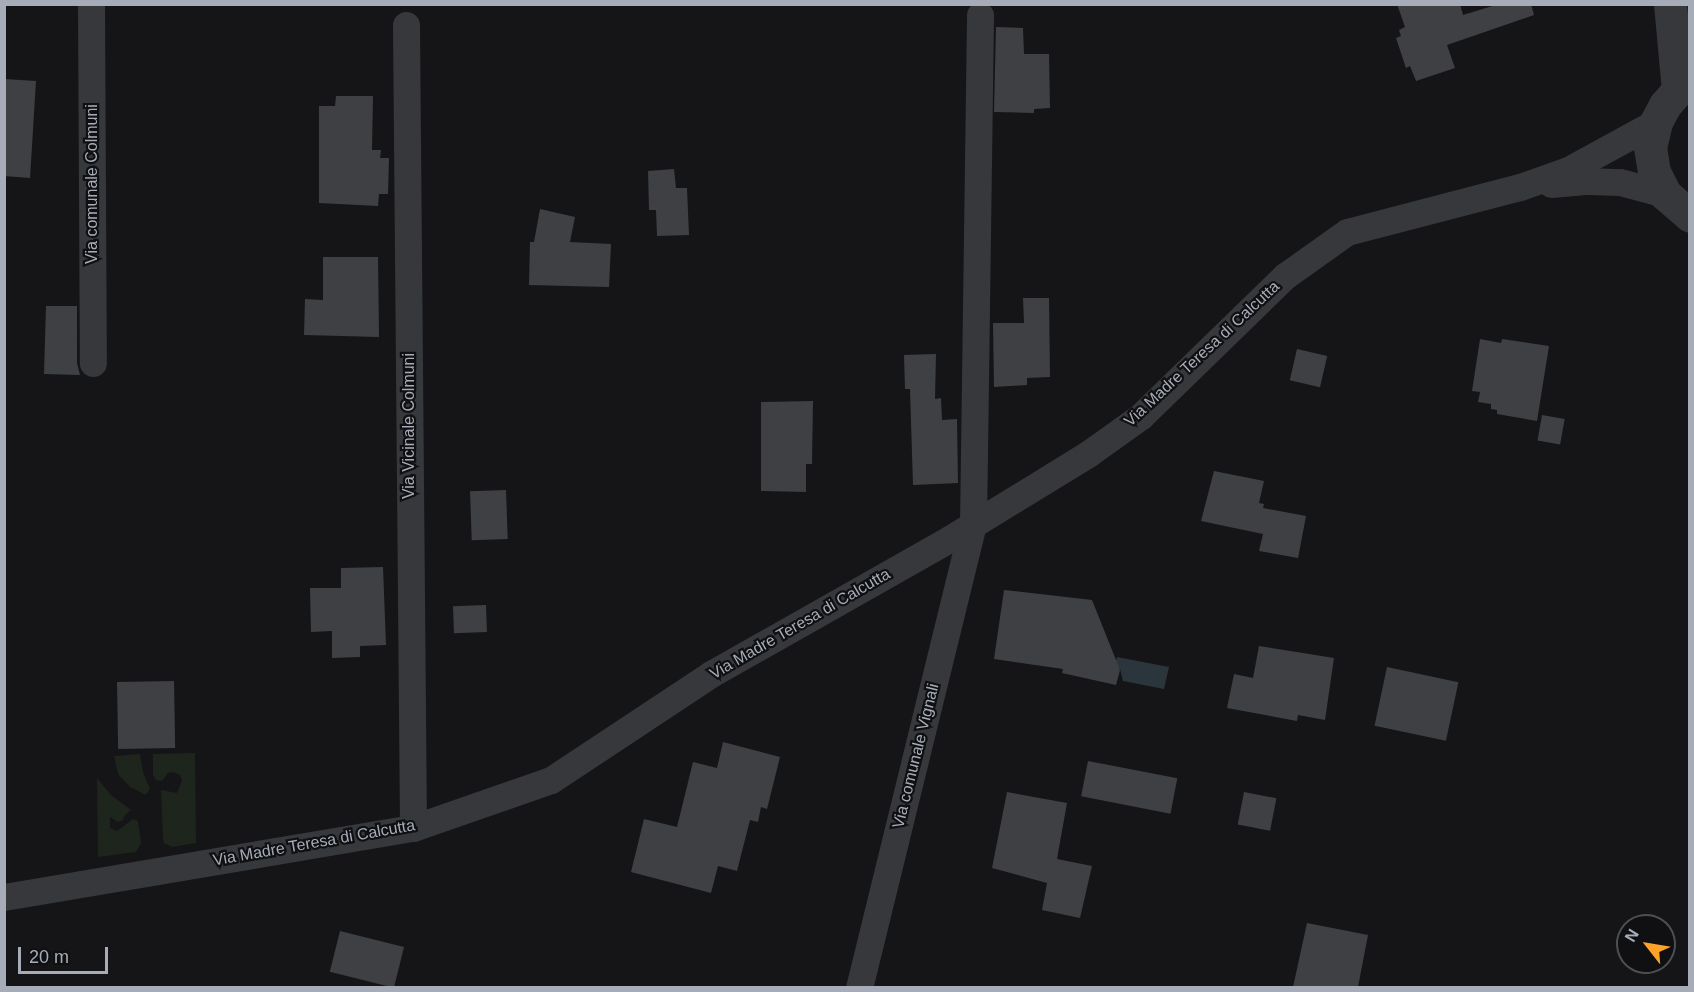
<!DOCTYPE html>
<html>
<head>
<meta charset="utf-8">
<style>
  body { margin:0 }
  #map { position:relative; width:1694px; height:992px; overflow:hidden; background:#151517; font-family:Arial,sans-serif }
  div>[style] { position:absolute }
  .green>* { inset:0; background:#1d251d }
  .water>* { inset:0; background:#2a363c }
  .building>* { inset:0; background:#3f4044; transform-origin:0 0 }
  .minor>* { height:27px; margin:-13.5px; padding:0 13.5px; transform-origin:13.5px; border-radius:13.5px; background:#36383c }
  .tertiary>* { height:33px; margin:-16.5px; padding:0 16.5px; transform-origin:16.5px; border-radius:16.5px; background:#36383c }
  span { translate:-50% -50%; white-space:nowrap; text-align:center; line-height:1.15; -webkit-text-stroke:4.5px #101012; paint-order:stroke }
  .street-label { font-size:16px; color:#a6adb8 }
  .frame { position:absolute; inset:0; border:6px solid #a6adb8; pointer-events:none }
  .north { position:absolute; left:1616px; top:914px; width:60px; height:60px; box-sizing:border-box; background:#101012; border:2px solid #4c4f54; border-radius:50%; rotate:301deg; font-size:16px; font-weight:700; line-height:24px; text-align:center; color:#a6adb8 }
  .north::after { content:''; display:block; margin:auto; width:21px; height:27px; background:#fca229; clip-path:polygon(50% 0,100% 100%,50% 72%,0 100%) }
  .scale { position:absolute; left:18px; top:947px; width:90px; height:27px; box-sizing:border-box; border:3px solid #a6adb8; border-top:0; padding-left:8px; font-size:18px; line-height:21px; white-space:nowrap; color:#a6adb8; -webkit-text-stroke:4px #101012; paint-order:stroke }
</style>
</head>
<body>
<div id="map">
  <div class="green">
    <i style="clip-path:polygon(195px 753px,196px 843px,172px 847px,164px 843px,163px 839px,161px 790px,177px 793px,182px 781px,180px 775px,174px 772px,168px 773px,162px 781px,156px 780px,153px 775px,153px 754px)"></i>
    <i style="clip-path:polygon(140px 754px,143px 772px,150px 789px,146px 795px,130px 787px,118px 774px,114px 756px)"></i>
    <i style="clip-path:polygon(97px 778px,111px 795px,131px 810px,124px 816px,123px 820px,118px 822px,110px 817px,110px 828px,117px 831px,133px 819px,138px 821px,141px 843px,136px 852px,98px 857px)"></i>
  </div>
  <div class="water">
    <i style="clip-path:polygon(1117px 657px,1169px 667px,1164px 689px,1123px 681px,1120px 669px,1115px 664px)"></i>
  </div>
  <div class="building">
    <i style="clip-path:polygon(1397px 4px,1460px 4px,1463px 15px,1499px 4px,1531px 4px,1534px 15px,1447px 45px,1455px 68px,1416px 81px,1410px 66px,1406px 68px,1396px 38px,1401px 36px,1399px 30px,1405px 27px)"></i>
    <i style="clip-path:polygon(996px 27px,1023px 28px,1024px 54px,1049px 54px,1050px 108px,1034px 109px,1034px 113px,994px 112px)"></i>
    <i style="clip-path:polygon(4px 79px,36px 81px,30px 178px,4px 176px)"></i>
    <i style="clip-path:polygon(336px 96px,373px 96px,372px 150px,381px 150px,380px 158px,389px 158px,388px 194px,379px 194px,378px 206px,319px 203px,319px 106px,335px 106px)"></i>
    <i style="clip-path:polygon(674px 169px,676px 188px,687px 188px,689px 235px,657px 236px,656px 210px,649px 210px,648px 171px)"></i>
    <i style="clip-path:polygon(540px 209px,575px 217px,570px 242px,611px 244px,609px 287px,529px 285px,530px 242px,534px 242px)"></i>
    <i style="clip-path:polygon(323px 257px,378px 257px,379px 337px,304px 335px,305px 299px,323px 300px)"></i>
    <i style="clip-path:polygon(1023px 298px,1049px 298px,1050px 377px,1027px 378px,1027px 385px,994px 387px,993px 323px,1024px 323px)"></i>
    <i style="clip-path:polygon(46px 306px,77px 306px,77px 363px,80px 375px,44px 374px)"></i>
    <i style="clip-path:polygon(1480px 339px,1501px 343px,1502px 339px,1549px 346px,1537px 421px,1497px 414px,1497px 410px,1491px 409px,1491px 404px,1478px 402px,1480px 392px,1472px 391px)"></i>
    <i style="left:1297px;top:349px;width:31px;height:32px;rotate:13deg"></i>
    <i style="clip-path:polygon(936px 354px,935px 399px,941px 398px,942px 420px,957px 419px,958px 483px,913px 485px,910px 389px,905px 389px,904px 355px)"></i>
    <i style="clip-path:polygon(813px 401px,812px 464px,806px 464px,806px 492px,761px 491px,761px 402px)"></i>
    <i style="left:1542px;top:415px;width:23px;height:26px;rotate:10deg"></i>
    <i style="clip-path:polygon(1214px 471px,1264px 481px,1259px 503px,1264px 504px,1263px 508px,1306px 516px,1298px 558px,1259px 551px,1263px 534px,1201px 521px)"></i>
    <i style="left:506px;top:490px;width:49px;height:36px;rotate:88deg"></i>
    <i style="clip-path:polygon(383px 567px,386px 645px,360px 646px,360px 657px,332px 658px,332px 631px,311px 632px,310px 588px,341px 588px,341px 568px)"></i>
    <i style="clip-path:polygon(1004px 590px,1092px 600px,1120px 670px,1116px 685px,1062px 673px,1063px 669px,994px 659px)"></i>
    <i style="left:486px;top:605px;width:27px;height:33px;rotate:88deg"></i>
    <i style="clip-path:polygon(1259px 646px,1334px 658px,1325px 720px,1298px 715px,1297px 721px,1227px 708px,1234px 674px,1253px 678px)"></i>
    <i style="left:1387px;top:667px;width:73px;height:60px;rotate:12deg"></i>
    <i style="left:174px;top:681px;width:67px;height:57px;rotate:89deg"></i>
    <i style="clip-path:polygon(723px 742px,780px 757px,767px 809px,761px 807px,758px 822px,750px 820px,737px 871px,718px 866px,711px 893px,631px 872px,644px 819px,677px 827px,693px 762px,717px 768px)"></i>
    <i style="left:1088px;top:761px;width:91px;height:36px;rotate:11deg"></i>
    <i style="clip-path:polygon(1007px 792px,1067px 803px,1057px 859px,1092px 866px,1080px 918px,1042px 910px,1047px 883px,992px 868px)"></i>
    <i style="left:1244px;top:792px;width:33px;height:33px;rotate:11deg"></i>
    <i style="clip-path:polygon(1307px 923px,1368px 935px,1358px 987px,1293px 987px)"></i>
    <i style="left:340px;top:931px;width:66px;height:42px;rotate:14deg"></i>
  </div>
  <div class="minor">
    <i style="left:91px;top:4px;width:359px;rotate:89.7deg"></i>
    <i style="left:406px;top:25px;width:803px;rotate:89.5deg"></i>
    <i style="left:1551px;top:184px;width:37px;rotate:-5deg"></i>
    <i style="left:1588px;top:181px;width:32px;rotate:2deg"></i>
    <i style="left:1620px;top:182px;width:47px;rotate:14.9deg"></i>
    <i style="left:4px;top:897px;width:415px;rotate:-9.6deg"></i>
    <i style="left:413px;top:828px;width:146px;rotate:-19.2deg"></i>
    <i style="left:551px;top:780px;width:192px;rotate:-33.5deg"></i>
    <i style="left:711px;top:674px;width:276px;rotate:-29.5deg"></i>
    <i style="left:951px;top:538px;width:161px;rotate:-31.5deg"></i>
    <i style="left:1088px;top:454px;width:65px;rotate:-35.6deg"></i>
    <i style="left:1141px;top:416px;width:201px;rotate:-44.2deg"></i>
    <i style="left:1285px;top:276px;width:76px;rotate:-35.4deg"></i>
    <i style="left:1347px;top:232px;width:179px;rotate:-14.6deg"></i>
    <i style="left:1520px;top:187px;width:51px;rotate:-19.5deg"></i>
    <i style="left:1568px;top:170px;width:100px;rotate:-28.6deg"></i>
    <i style="left:859px;top:988px;width:477px;rotate:-76.2deg"></i>
    <i style="left:973px;top:525px;width:510px;rotate:-89.21deg"></i>
  </div>
  <div class="tertiary">
    <i style="left:1670px;top:4px;width:86px;rotate:84.7deg"></i>
    <i style="left:1690px;top:83px;width:14px;rotate:150deg"></i>
    <i style="left:1678px;top:90px;width:20px;rotate:131deg"></i>
    <i style="left:1665px;top:105px;width:19px;rotate:118deg"></i>
    <i style="left:1656px;top:122px;width:26px;rotate:103deg"></i>
    <i style="left:1650px;top:147px;width:25px;rotate:81deg"></i>
    <i style="left:1654px;top:172px;width:25px;rotate:63deg"></i>
    <i style="left:1665px;top:194px;width:33px;rotate:41deg"></i>
  </div>
  <div class="street-label">
    <span style="left:92px;top:184px;rotate:-90deg">Via comunale Colmuni</span>
    <span style="left:1202px;top:354px;rotate:-43deg">Via Madre Teresa di Calcutta</span>
    <span style="left:409px;top:426px;rotate:-90deg">Via Vicinale Colmuni</span>
    <span style="left:800px;top:624px;rotate:-30deg">Via Madre Teresa di Calcutta</span>
    <span style="left:916px;top:756px;rotate:-76deg">Via comunale Vignali</span>
    <span style="left:314px;top:843px;rotate:-10deg">Via Madre Teresa di Calcutta</span>
  </div>
  <div class="frame"></div>
  <div class="north">N</div>
  <div class="scale">20 m</div>
</div>
</body>
</html>
